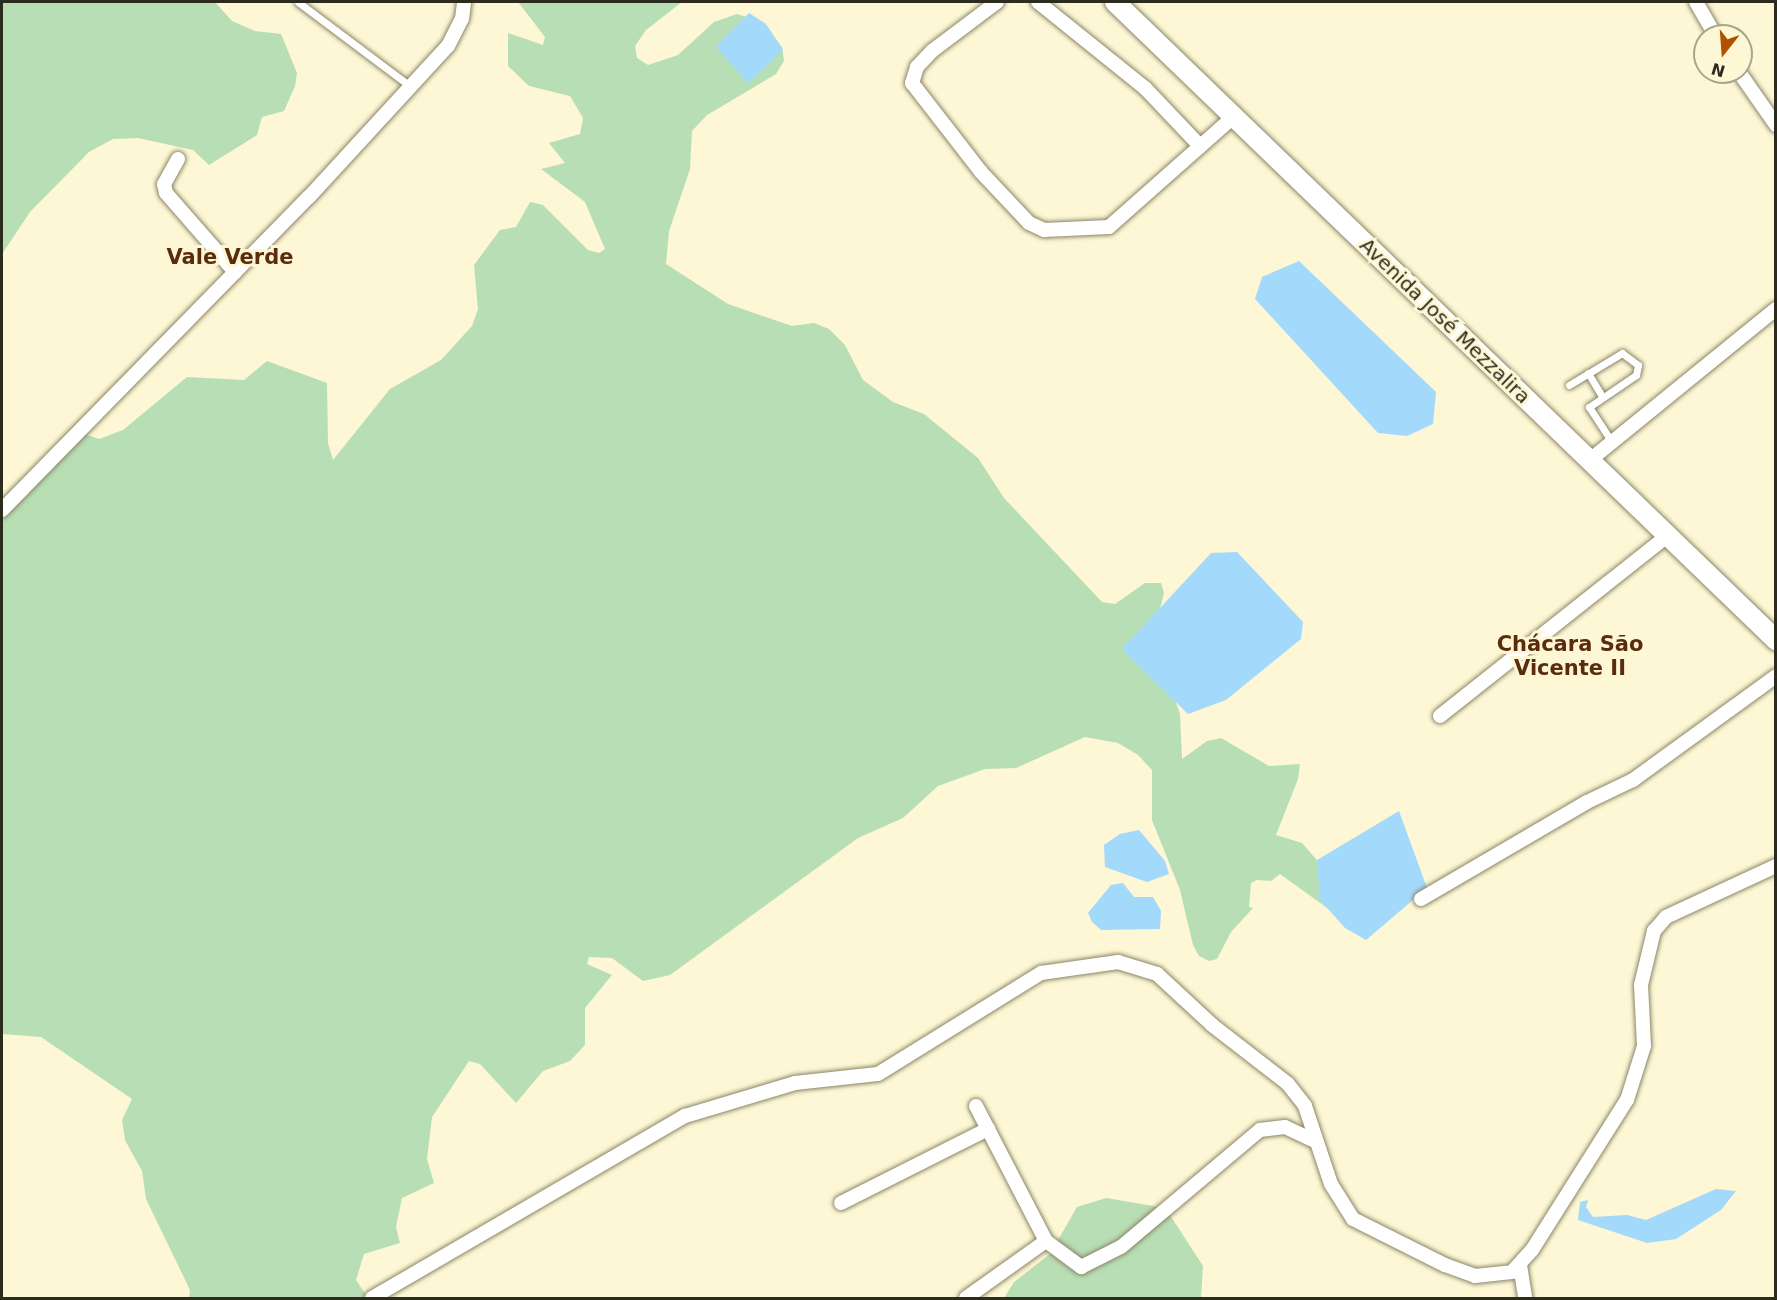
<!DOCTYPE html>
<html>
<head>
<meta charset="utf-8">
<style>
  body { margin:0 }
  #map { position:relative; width:1777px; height:1300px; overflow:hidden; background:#fdf7d5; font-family:"DejaVu Sans",sans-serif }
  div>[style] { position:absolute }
  .green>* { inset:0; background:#b7deb4 }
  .water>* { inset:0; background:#a3d9fa }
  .roads { filter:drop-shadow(0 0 2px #8b8667) drop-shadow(0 0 2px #8b8667) }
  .lane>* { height:7px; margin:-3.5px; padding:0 3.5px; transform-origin:3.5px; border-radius:3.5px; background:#fff }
  .street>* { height:14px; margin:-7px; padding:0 7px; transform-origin:7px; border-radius:7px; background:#fff }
  .secondary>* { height:20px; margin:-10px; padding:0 10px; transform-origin:10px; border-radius:10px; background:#fff }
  span { translate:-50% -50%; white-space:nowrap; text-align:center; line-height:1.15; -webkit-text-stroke:6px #fdf7d5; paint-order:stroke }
  .street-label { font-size:20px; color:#2d2a1e }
  .neighbourhood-label { font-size:21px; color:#5a2c0d; font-weight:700 }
  .frame { position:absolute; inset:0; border:3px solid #2d2a1e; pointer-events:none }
  .north { position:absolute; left:1693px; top:24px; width:60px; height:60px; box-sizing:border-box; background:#fdf7d5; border:2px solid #aaa58c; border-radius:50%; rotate:197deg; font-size:16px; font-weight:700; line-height:24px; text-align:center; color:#2d2a1e }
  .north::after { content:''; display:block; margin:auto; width:21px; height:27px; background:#b15202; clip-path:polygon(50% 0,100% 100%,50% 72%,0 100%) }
</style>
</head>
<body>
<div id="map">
  <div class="green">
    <i style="clip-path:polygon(2px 2px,215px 2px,232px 21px,255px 31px,281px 34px,297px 73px,295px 86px,284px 111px,262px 117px,257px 135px,209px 165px,193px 150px,138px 138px,113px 139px,89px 152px,30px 212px,2px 254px)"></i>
    <i style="clip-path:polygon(518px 2px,682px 2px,646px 30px,635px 46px,637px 58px,648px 65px,678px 55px,714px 22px,737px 14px,763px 22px,782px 47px,784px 61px,776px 74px,707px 115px,692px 131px,690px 169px,669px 231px,666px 264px,728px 304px,792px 326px,814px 323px,829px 329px,845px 345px,863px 380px,893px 402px,924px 414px,978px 458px,1004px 498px,1102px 602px,1115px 604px,1145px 583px,1161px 583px,1164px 593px,1153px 636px,1180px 714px,1182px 759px,1207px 741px,1221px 738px,1269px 766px,1300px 764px,1298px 779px,1276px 835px,1302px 843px,1329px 874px,1330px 910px,1280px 874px,1271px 881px,1257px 880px,1251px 883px,1249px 907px,1253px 908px,1231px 932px,1217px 959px,1209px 961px,1199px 956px,1193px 945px,1180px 890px,1152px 820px,1152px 770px,1138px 755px,1118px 743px,1085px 737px,1016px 768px,985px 769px,938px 786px,903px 818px,858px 838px,670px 975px,643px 981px,612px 958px,589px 957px,587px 964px,612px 975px,585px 1008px,585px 1045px,570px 1061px,543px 1071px,516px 1103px,480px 1064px,469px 1061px,432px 1117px,427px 1159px,434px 1183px,402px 1198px,396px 1227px,400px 1243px,364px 1254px,356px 1280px,368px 1298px,189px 1298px,190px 1290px,146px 1199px,142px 1171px,125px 1140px,122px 1120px,132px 1099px,41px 1037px,2px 1034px,2px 520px,29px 494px,41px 464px,75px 431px,99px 439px,123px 430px,187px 377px,244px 380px,267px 361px,327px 383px,328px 443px,333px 460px,390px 389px,441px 360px,472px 326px,478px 309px,474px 265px,500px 230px,516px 227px,530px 202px,543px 205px,588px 250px,599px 253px,605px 249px,585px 202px,541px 169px,565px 163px,549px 143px,580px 134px,583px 118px,570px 96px,529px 86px,508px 66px,508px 33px,543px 45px,545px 37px)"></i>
    <i style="clip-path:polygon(1106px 1198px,1159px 1207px,1170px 1215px,1203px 1266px,1201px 1298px,1004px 1298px,1014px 1282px,1050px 1254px,1077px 1207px)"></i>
  </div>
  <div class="water">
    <i style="clip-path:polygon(749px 13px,766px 24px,783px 50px,748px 83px,716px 47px)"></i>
    <i style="clip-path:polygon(1299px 261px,1436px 392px,1433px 424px,1407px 436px,1378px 433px,1255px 299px,1262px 277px)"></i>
    <i style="clip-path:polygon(1237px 552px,1303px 622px,1301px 639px,1226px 700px,1188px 714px,1122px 649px,1211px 553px)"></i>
    <i style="clip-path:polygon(1399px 811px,1427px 888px,1366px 940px,1345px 928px,1320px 900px,1317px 860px)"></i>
    <i style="clip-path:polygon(1139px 830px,1165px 861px,1169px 874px,1147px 882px,1105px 867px,1104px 845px,1120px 834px)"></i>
    <i style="clip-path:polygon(1123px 883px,1134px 897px,1153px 897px,1161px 911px,1160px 929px,1101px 930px,1092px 922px,1088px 913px,1111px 885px)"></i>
    <i style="clip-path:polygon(1716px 1189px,1736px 1191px,1721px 1210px,1676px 1239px,1647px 1243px,1578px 1220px,1580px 1202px,1588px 1200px,1586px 1207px,1593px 1217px,1627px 1215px,1646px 1220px)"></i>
  </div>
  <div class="roads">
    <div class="lane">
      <i style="left:298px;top:2px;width:140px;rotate:36.9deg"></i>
      <i style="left:1588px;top:373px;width:27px;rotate:59deg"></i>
      <i style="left:1569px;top:385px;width:62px;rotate:-31.1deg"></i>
      <i style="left:1622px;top:353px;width:20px;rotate:37deg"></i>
      <i style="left:1638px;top:365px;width:10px;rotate:101deg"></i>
      <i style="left:1636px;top:375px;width:57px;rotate:145.8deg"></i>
      <i style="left:1589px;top:407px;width:42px;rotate:56.7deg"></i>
    </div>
    <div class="street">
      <i style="left:997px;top:2px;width:81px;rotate:143deg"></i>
      <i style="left:932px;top:51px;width:22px;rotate:133deg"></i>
      <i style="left:917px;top:67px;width:17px;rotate:107deg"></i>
      <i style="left:912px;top:83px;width:113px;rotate:52.2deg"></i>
      <i style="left:981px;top:172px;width:70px;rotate:46.7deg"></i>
      <i style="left:1029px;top:223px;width:17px;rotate:25deg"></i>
      <i style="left:1044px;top:230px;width:65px;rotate:-2.6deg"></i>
      <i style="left:1109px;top:227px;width:164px;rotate:-41.5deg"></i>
      <i style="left:1038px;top:2px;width:137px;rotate:38.8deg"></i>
      <i style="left:1145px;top:88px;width:80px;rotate:46.5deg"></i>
      <i style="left:1696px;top:2px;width:39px;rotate:60deg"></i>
      <i style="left:1739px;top:72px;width:65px;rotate:55.1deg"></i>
      <i style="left:178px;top:159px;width:29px;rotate:119deg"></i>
      <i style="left:164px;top:184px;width:9px;rotate:77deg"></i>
      <i style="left:166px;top:193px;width:105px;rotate:48.9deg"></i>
      <i style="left:1590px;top:460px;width:240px;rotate:-39.1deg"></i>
      <i style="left:2px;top:510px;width:438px;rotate:-45.6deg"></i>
      <i style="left:309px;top:197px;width:205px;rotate:-47.4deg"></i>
      <i style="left:448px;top:46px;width:30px;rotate:-63deg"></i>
      <i style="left:462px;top:19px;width:17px;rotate:-83deg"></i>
      <i style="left:1440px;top:716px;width:291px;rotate:-38.4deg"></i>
      <i style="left:1421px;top:899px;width:192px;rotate:-30.3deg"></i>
      <i style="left:1587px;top:802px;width:51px;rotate:-25.6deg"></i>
      <i style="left:1633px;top:780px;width:177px;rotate:-36deg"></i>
      <i style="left:976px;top:1106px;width:152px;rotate:62.6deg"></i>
      <i style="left:1046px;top:1241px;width:44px;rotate:36.6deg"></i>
      <i style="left:1081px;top:1267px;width:45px;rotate:-26.6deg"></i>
      <i style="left:1121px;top:1247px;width:182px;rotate:-40.1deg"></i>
      <i style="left:1260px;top:1130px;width:25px;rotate:-7deg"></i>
      <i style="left:1285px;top:1127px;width:31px;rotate:25deg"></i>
      <i style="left:841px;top:1203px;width:165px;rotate:-26.7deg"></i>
      <i style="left:1520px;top:1265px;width:33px;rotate:81deg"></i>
      <i style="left:372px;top:1298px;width:362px;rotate:-30.2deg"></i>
      <i style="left:685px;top:1116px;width:115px;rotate:-16.7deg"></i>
      <i style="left:795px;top:1083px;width:83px;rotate:-6.2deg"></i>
      <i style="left:878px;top:1074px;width:192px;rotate:-31.8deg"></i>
      <i style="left:1041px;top:973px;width:78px;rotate:-8.1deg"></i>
      <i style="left:1118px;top:962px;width:41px;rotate:17.1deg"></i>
      <i style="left:1157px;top:974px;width:75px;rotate:42.8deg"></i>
      <i style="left:1212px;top:1025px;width:96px;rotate:37.8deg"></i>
      <i style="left:1288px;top:1084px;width:28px;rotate:52deg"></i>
      <i style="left:1305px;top:1106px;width:82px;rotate:71.6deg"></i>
      <i style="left:1331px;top:1184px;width:41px;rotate:57.8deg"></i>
      <i style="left:1353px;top:1219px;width:103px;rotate:26.6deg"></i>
      <i style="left:1445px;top:1265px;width:32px;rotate:20deg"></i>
      <i style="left:1475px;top:1276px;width:37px;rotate:-6deg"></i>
      <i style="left:1512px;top:1272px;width:30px;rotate:-48deg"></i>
      <i style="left:1532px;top:1250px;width:178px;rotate:-57.7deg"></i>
      <i style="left:1627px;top:1100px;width:57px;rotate:-72.5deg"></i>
      <i style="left:1644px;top:1046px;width:61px;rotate:-92.8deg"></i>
      <i style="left:1641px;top:985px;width:56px;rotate:-76.5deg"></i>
      <i style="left:1654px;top:931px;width:18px;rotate:-49deg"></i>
      <i style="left:1666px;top:917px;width:121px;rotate:-24.9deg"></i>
      <i style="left:966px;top:1298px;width:98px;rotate:-35.5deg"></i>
    </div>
    <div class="secondary">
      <i style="left:1115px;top:2px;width:919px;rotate:43.99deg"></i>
    </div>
  </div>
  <div class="street-label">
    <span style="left:1445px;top:321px;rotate:44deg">Avenida José Mezzalira</span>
  </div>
  <div class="neighbourhood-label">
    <span style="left:230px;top:257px">Vale Verde</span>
    <span style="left:1570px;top:656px">Chácara São<br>Vicente II</span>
  </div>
  <div class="frame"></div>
  <div class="north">N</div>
</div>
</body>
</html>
